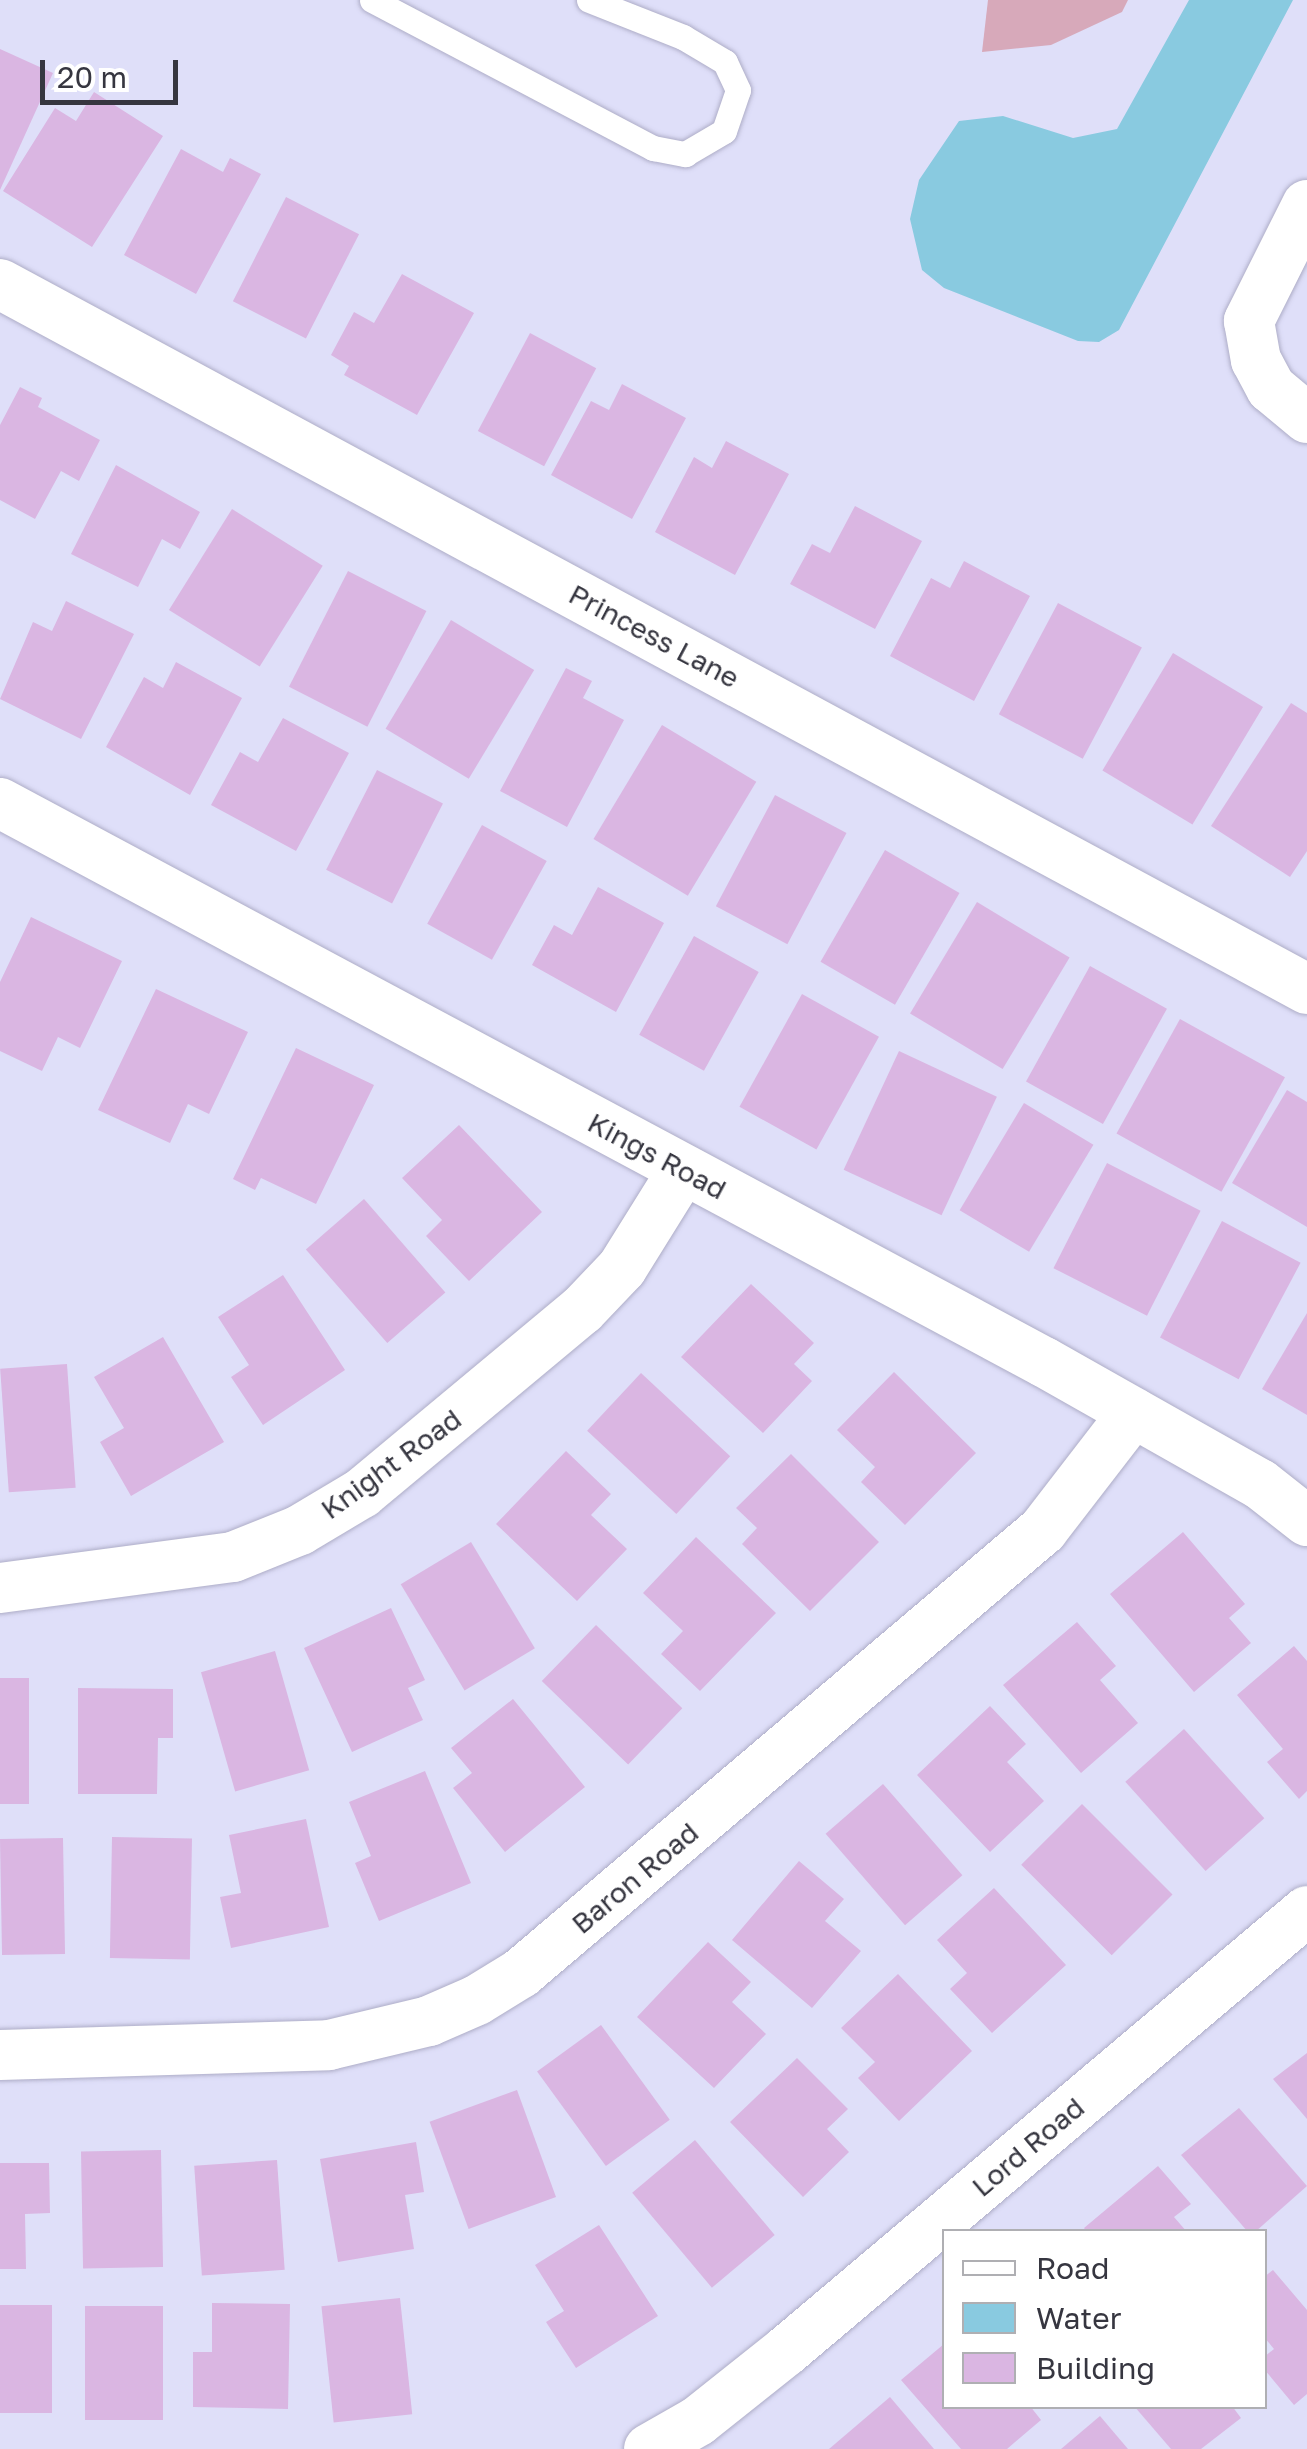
<!DOCTYPE html>
<html>
<head>
<meta charset="utf-8">
<style>
  body { margin:0 }
  #map { position:relative; width:1307px; height:2449px; overflow:hidden; background:#dfdff9; font-family:"Golos Text",sans-serif }
  div>[style] { position:absolute }
  .green>* { inset:0; background:#d7a9ba }
  .water>* { inset:0; background:#89cae0 }
  .building>* { inset:0; background:#dab6e2; transform-origin:0 0 }
  .roads { filter:drop-shadow(0 0 2px #aeadc7) drop-shadow(0 0 2px #aeadc7) }
  .lane>* { height:25px; margin:-12.5px; padding:0 12.5px; transform-origin:12.5px; border-radius:12.5px; background:#fff }
  .street>* { height:50px; margin:-25px; padding:0 25px; transform-origin:25px; border-radius:25px; background:#fff }
  span { translate:-50% -50%; white-space:nowrap; text-align:center; line-height:1.15; -webkit-text-stroke:10px #fff; paint-order:stroke }
  .street-label { font-size:28px; color:#363640 }
  .legend { position:absolute; left:942px; top:2229px; width:325px; height:180px; box-sizing:border-box; background:#fff; border:2px solid #afafb3; margin:0; padding:12px 18px; list-style:none; font-size:30px; color:#363640 }
  .legend li { display:flex; align-items:center; gap:20px; height:50px }
  .legend b { width:50px; border:2px solid #afafb3 }
  .scale { position:absolute; left:40px; top:60px; width:138px; height:45px; box-sizing:border-box; border:5px solid #363640; border-top:0; padding-left:12px; font-size:30px; line-height:35px; white-space:nowrap; color:#363640; -webkit-text-stroke:8px #fff; paint-order:stroke }
</style>
</head>
<body>
<div id="map">
  <div class="green">
    <i style="clip-path:polygon(988px 0,1128px 0,1122px 12px,1051px 45px,982px 52px)"></i>
  </div>
  <div class="water">
    <i style="clip-path:polygon(1189px 0,1293px 0,1119px 330px,1099px 342px,1078px 341px,944px 288px,922px 270px,910px 219px,919px 180px,959px 121px,1003px 116px,1073px 138px,1117px 129px)"></i>
  </div>
  <div class="building">
    <i style="clip-path:polygon(0 49px,53px 73px,0 190px)"></i>
    <i style="clip-path:polygon(94px 92px,163px 136px,92px 247px,3px 191px,55px 108px,76px 121px)"></i>
    <i style="clip-path:polygon(181px 149px,223px 172px,230px 158px,261px 174px,196px 294px,124px 255px)"></i>
    <i style="left:286px;top:197px;width:82px;height:117px;rotate:27deg"></i>
    <i style="clip-path:polygon(402px 274px,474px 313px,417px 415px,344px 375px,349px 366px,331px 355px,354px 312px,374px 323px)"></i>
    <i style="left:530px;top:333px;width:75px;height:111px;rotate:28deg"></i>
    <i style="clip-path:polygon(622px 384px,686px 418px,632px 519px,551px 475px,591px 401px,609px 410px)"></i>
    <i style="clip-path:polygon(20px 387px,42px 398px,38px 407px,100px 440px,79px 481px,61px 471px,35px 519px,0 500px,0 425px)"></i>
    <i style="clip-path:polygon(726px 441px,789px 474px,735px 575px,655px 532px,694px 457px,712px 468px)"></i>
    <i style="clip-path:polygon(116px 465px,200px 512px,180px 549px,162px 539px,138px 587px,71px 554px)"></i>
    <i style="clip-path:polygon(855px 506px,922px 541px,875px 629px,790px 584px,812px 544px,830px 553px)"></i>
    <i style="left:232px;top:509px;width:107px;height:119px;rotate:32deg"></i>
    <i style="clip-path:polygon(964px 561px,1030px 596px,974px 701px,890px 656px,931px 578px,950px 588px)"></i>
    <i style="left:348px;top:571px;width:88px;height:130px;rotate:27deg"></i>
    <i style="clip-path:polygon(66px 601px,134px 634px,81px 739px,0 699px,33px 622px,52px 631px)"></i>
    <i style="left:1058px;top:603px;width:95px;height:126px;rotate:28deg"></i>
    <i style="left:451px;top:620px;width:97px;height:127px;rotate:31deg"></i>
    <i style="left:1173px;top:653px;width:105px;height:137px;rotate:31deg"></i>
    <i style="clip-path:polygon(176px 662px,242px 698px,190px 795px,106px 747px,144px 677px,163px 688px)"></i>
    <i style="clip-path:polygon(566px 668px,592px 681px,583px 698px,624px 720px,567px 827px,500px 791px)"></i>
    <i style="clip-path:polygon(1291px 703px,1307px 713px,1307px 851px,1290px 877px,1211px 826px)"></i>
    <i style="clip-path:polygon(283px 718px,349px 753px,296px 851px,211px 805px,240px 752px,258px 762px)"></i>
    <i style="left:662px;top:725px;width:110px;height:133px;rotate:31deg"></i>
    <i style="left:377px;top:770px;width:74px;height:112px;rotate:27deg"></i>
    <i style="left:775px;top:795px;width:81px;height:126px;rotate:28deg"></i>
    <i style="left:482px;top:825px;width:74px;height:113px;rotate:29deg"></i>
    <i style="left:885px;top:850px;width:86px;height:129px;rotate:30deg"></i>
    <i style="clip-path:polygon(598px 887px,664px 923px,616px 1012px,532px 965px,554px 925px,572px 935px)"></i>
    <i style="left:977px;top:902px;width:108px;height:130px;rotate:31deg"></i>
    <i style="clip-path:polygon(31px 917px,122px 961px,80px 1048px,58px 1037px,42px 1071px,0 1051px,0 982px)"></i>
    <i style="left:694px;top:936px;width:74px;height:113px;rotate:29deg"></i>
    <i style="left:1090px;top:966px;width:88px;height:132px;rotate:29deg"></i>
    <i style="clip-path:polygon(156px 989px,248px 1032px,209px 1114px,188px 1104px,170px 1143px,98px 1110px)"></i>
    <i style="left:802px;top:994px;width:88px;height:129px;rotate:29deg"></i>
    <i style="left:1180px;top:1019px;width:120px;height:131px;rotate:29deg"></i>
    <i style="clip-path:polygon(296px 1048px,374px 1085px,316px 1204px,261px 1178px,255px 1190px,233px 1179px)"></i>
    <i style="left:899px;top:1051px;width:108px;height:131px;rotate:25deg"></i>
    <i style="clip-path:polygon(1287px 1090px,1307px 1102px,1307px 1227px,1232px 1183px)"></i>
    <i style="left:1024px;top:1103px;width:81px;height:125px;rotate:31deg"></i>
    <i style="clip-path:polygon(459px 1125px,542px 1212px,469px 1281px,426px 1236px,442px 1220px,402px 1178px)"></i>
    <i style="left:1107px;top:1163px;width:105px;height:118px;rotate:27deg"></i>
    <i style="left:364px;top:1199px;width:124px;height:77px;rotate:49deg"></i>
    <i style="left:1222px;top:1221px;width:89px;height:132px;rotate:28deg"></i>
    <i style="clip-path:polygon(283px 1275px,345px 1370px,263px 1425px,231px 1377px,249px 1365px,218px 1317px)"></i>
    <i style="clip-path:polygon(751px 1284px,814px 1343px,794px 1364px,812px 1381px,763px 1433px,681px 1357px)"></i>
    <i style="clip-path:polygon(1307px 1313px,1307px 1415px,1262px 1389px)"></i>
    <i style="clip-path:polygon(163px 1337px,224px 1442px,131px 1496px,100px 1442px,124px 1428px,94px 1377px)"></i>
    <i style="left:67px;top:1364px;width:124px;height:67px;rotate:86deg"></i>
    <i style="clip-path:polygon(894px 1372px,976px 1453px,905px 1525px,861px 1482px,875px 1467px,837px 1430px)"></i>
    <i style="left:641px;top:1373px;width:122px;height:79px;rotate:43deg"></i>
    <i style="clip-path:polygon(566px 1451px,611px 1494px,591px 1515px,627px 1549px,577px 1601px,496px 1524px)"></i>
    <i style="clip-path:polygon(791px 1454px,879px 1542px,810px 1611px,742px 1544px,757px 1528px,736px 1508px)"></i>
    <i style="clip-path:polygon(1183px 1532px,1245px 1604px,1229px 1618px,1251px 1643px,1194px 1692px,1110px 1594px)"></i>
    <i style="clip-path:polygon(696px 1537px,776px 1613px,700px 1691px,661px 1654px,683px 1631px,643px 1593px)"></i>
    <i style="left:471px;top:1542px;width:124px;height:82px;rotate:59deg"></i>
    <i style="clip-path:polygon(391px 1608px,425px 1680px,408px 1688px,423px 1720px,352px 1752px,304px 1648px)"></i>
    <i style="clip-path:polygon(1077px 1622px,1116px 1666px,1100px 1680px,1138px 1723px,1081px 1773px,1003px 1685px)"></i>
    <i style="left:596px;top:1625px;width:120px;height:78px;rotate:44deg"></i>
    <i style="clip-path:polygon(1294px 1646px,1307px 1661px,1307px 1791px,1299px 1799px,1267px 1762px,1283px 1749px,1237px 1695px)"></i>
    <i style="left:275px;top:1651px;width:124px;height:77px;rotate:74deg"></i>
    <i style="left:0;top:1678px;width:29px;height:126px"></i>
    <i style="clip-path:polygon(78px 1688px,173px 1689px,173px 1738px,158px 1738px,157px 1794px,78px 1794px)"></i>
    <i style="clip-path:polygon(513px 1699px,585px 1787px,505px 1852px,453px 1788px,472px 1773px,451px 1748px)"></i>
    <i style="clip-path:polygon(990px 1706px,1026px 1744px,1007px 1762px,1044px 1801px,990px 1852px,917px 1775px)"></i>
    <i style="left:1184px;top:1729px;width:120px;height:79px;rotate:48deg"></i>
    <i style="clip-path:polygon(425px 1771px,471px 1883px,379px 1921px,355px 1863px,371px 1856px,349px 1802px)"></i>
    <i style="left:883px;top:1784px;width:121px;height:76px;rotate:49deg"></i>
    <i style="left:1082px;top:1804px;width:128px;height:86px;rotate:45deg"></i>
    <i style="clip-path:polygon(306px 1819px,329px 1927px,231px 1948px,220px 1897px,241px 1893px,229px 1835px)"></i>
    <i style="left:112px;top:1837px;width:80px;height:121px;rotate:1deg"></i>
    <i style="left:63px;top:1838px;width:116px;height:63px;rotate:89deg"></i>
    <i style="clip-path:polygon(799px 1861px,844px 1899px,825px 1921px,861px 1951px,812px 2008px,732px 1940px)"></i>
    <i style="clip-path:polygon(994px 1888px,1066px 1965px,992px 2033px,950px 1989px,967px 1973px,937px 1940px)"></i>
    <i style="clip-path:polygon(708px 1942px,751px 1982px,732px 2002px,766px 2034px,714px 2088px,637px 2017px)"></i>
    <i style="clip-path:polygon(898px 1974px,972px 2051px,899px 2121px,858px 2078px,875px 2062px,841px 2028px)"></i>
    <i style="left:601px;top:2025px;width:117px;height:79px;rotate:54deg"></i>
    <i style="clip-path:polygon(1307px 2053px,1307px 2119px,1273px 2079px)"></i>
    <i style="clip-path:polygon(797px 2058px,848px 2109px,827px 2129px,849px 2152px,803px 2197px,730px 2122px)"></i>
    <i style="left:517px;top:2090px;width:114px;height:93px;rotate:70deg"></i>
    <i style="clip-path:polygon(1239px 2108px,1307px 2186px,1255px 2232px,1248px 2232px,1181px 2155px)"></i>
    <i style="left:695px;top:2140px;width:124px;height:82px;rotate:50deg"></i>
    <i style="clip-path:polygon(416px 2142px,424px 2192px,405px 2195px,414px 2249px,338px 2262px,320px 2159px)"></i>
    <i style="left:161px;top:2150px;width:117px;height:80px;rotate:89deg"></i>
    <i style="left:277px;top:2160px;width:110px;height:83px;rotate:86deg"></i>
    <i style="clip-path:polygon(0 2163px,49px 2163px,50px 2213px,25px 2214px,26px 2269px,0 2269px)"></i>
    <i style="clip-path:polygon(1158px 2166px,1191px 2204px,1174px 2217px,1187px 2232px,1087px 2232px,1084px 2228px)"></i>
    <i style="clip-path:polygon(599px 2225px,658px 2316px,576px 2368px,546px 2322px,564px 2311px,535px 2265px)"></i>
    <i style="clip-path:polygon(1273px 2270px,1307px 2310px,1307px 2394px,1294px 2405px,1264px 2369px,1264px 2357px,1274px 2349px,1264px 2337px,1264px 2277px)"></i>
    <i style="left:400px;top:2298px;width:117px;height:79px;rotate:84deg"></i>
    <i style="clip-path:polygon(212px 2303px,290px 2304px,288px 2409px,193px 2407px,193px 2352px,212px 2352px)"></i>
    <i style="left:0;top:2305px;width:52px;height:108px"></i>
    <i style="left:85px;top:2306px;width:78px;height:114px"></i>
    <i style="clip-path:polygon(944px 2344px,944px 2406px,1030px 2406px,1041px 2420px,1007px 2449px,961px 2449px,901px 2380px)"></i>
    <i style="clip-path:polygon(890px 2397px,934px 2449px,829px 2449px)"></i>
    <i style="clip-path:polygon(1134px 2406px,1232px 2406px,1241px 2418px,1201px 2449px,1171px 2449px)"></i>
    <i style="clip-path:polygon(1100px 2416px,1128px 2449px,1061px 2449px)"></i>
  </div>
  <div class="roads">
    <div class="lane">
      <i style="left:372px;top:0;width:318px;rotate:27.8deg"></i>
      <i style="left:653px;top:148px;width:33px;rotate:11deg"></i>
      <i style="left:685px;top:154px;width:45px;rotate:-30.5deg"></i>
      <i style="left:724px;top:131px;width:43px;rotate:-71.1deg"></i>
      <i style="left:738px;top:90px;width:31px;rotate:-115deg"></i>
      <i style="left:725px;top:62px;width:49px;rotate:-149.2deg"></i>
      <i style="left:683px;top:37px;width:101px;rotate:-158.5deg"></i>
    </div>
    <div class="street">
      <i style="left:1307px;top:205px;width:130px;rotate:116.6deg"></i>
      <i style="left:1249px;top:321px;width:40px;rotate:80deg"></i>
      <i style="left:1256px;top:360px;width:32px;rotate:62deg"></i>
      <i style="left:1271px;top:388px;width:47px;rotate:39.8deg"></i>
      <i style="left:0;top:284px;width:1485px;rotate:28.34deg"></i>
      <i style="left:0;top:803px;width:1184px;rotate:28.17deg"></i>
      <i style="left:1044px;top:1362px;width:248px;rotate:29.5deg"></i>
      <i style="left:1260px;top:1484px;width:60px;rotate:38.2deg"></i>
      <i style="left:0;top:1588px;width:235px;rotate:-7.6deg"></i>
      <i style="left:233px;top:1557px;width:72px;rotate:-21.9deg"></i>
      <i style="left:300px;top:1530px;width:72px;rotate:-30.8deg"></i>
      <i style="left:362px;top:1493px;width:286px;rotate:-39.8deg"></i>
      <i style="left:582px;top:1310px;width:58px;rotate:-46.4deg"></i>
      <i style="left:622px;top:1268px;width:115px;rotate:-58.1deg"></i>
      <i style="left:0;top:2055px;width:329px;rotate:-1.7deg"></i>
      <i style="left:329px;top:2045px;width:103px;rotate:-13.5deg"></i>
      <i style="left:429px;top:2021px;width:52px;rotate:-23.6deg"></i>
      <i style="left:477px;top:2000px;width:52px;rotate:-31.5deg"></i>
      <i style="left:521px;top:1973px;width:685px;rotate:-40.32deg"></i>
      <i style="left:1043px;top:1530px;width:148px;rotate:-52.4deg"></i>
      <i style="left:649px;top:2449px;width:56px;rotate:-29.7deg"></i>
      <i style="left:698px;top:2421px;width:112px;rotate:-38.5deg"></i>
      <i style="left:786px;top:2351px;width:682px;rotate:-40.18deg"></i>
    </div>
  </div>
  <div class="street-label">
    <span style="left:654px;top:636px;rotate:28deg">Princess Lane</span>
    <span style="left:657px;top:1156px;rotate:28deg">Kings Road</span>
    <span style="left:391px;top:1464px;rotate:-36deg">Knight Road</span>
    <span style="left:635px;top:1878px;rotate:-40deg">Baron Road</span>
    <span style="left:1028px;top:2147px;rotate:-40deg">Lord Road</span>
  </div>
  <ul class="legend">
  <li><b style="height:12px;background:#fff"></b>Road</li>
  <li><b style="height:28px;background:#89cae0"></b>Water</li>
  <li><b style="height:28px;background:#dab6e2"></b>Building</li>
  </ul>
  <div class="scale">20 m</div>
</div>
</body>
</html>
